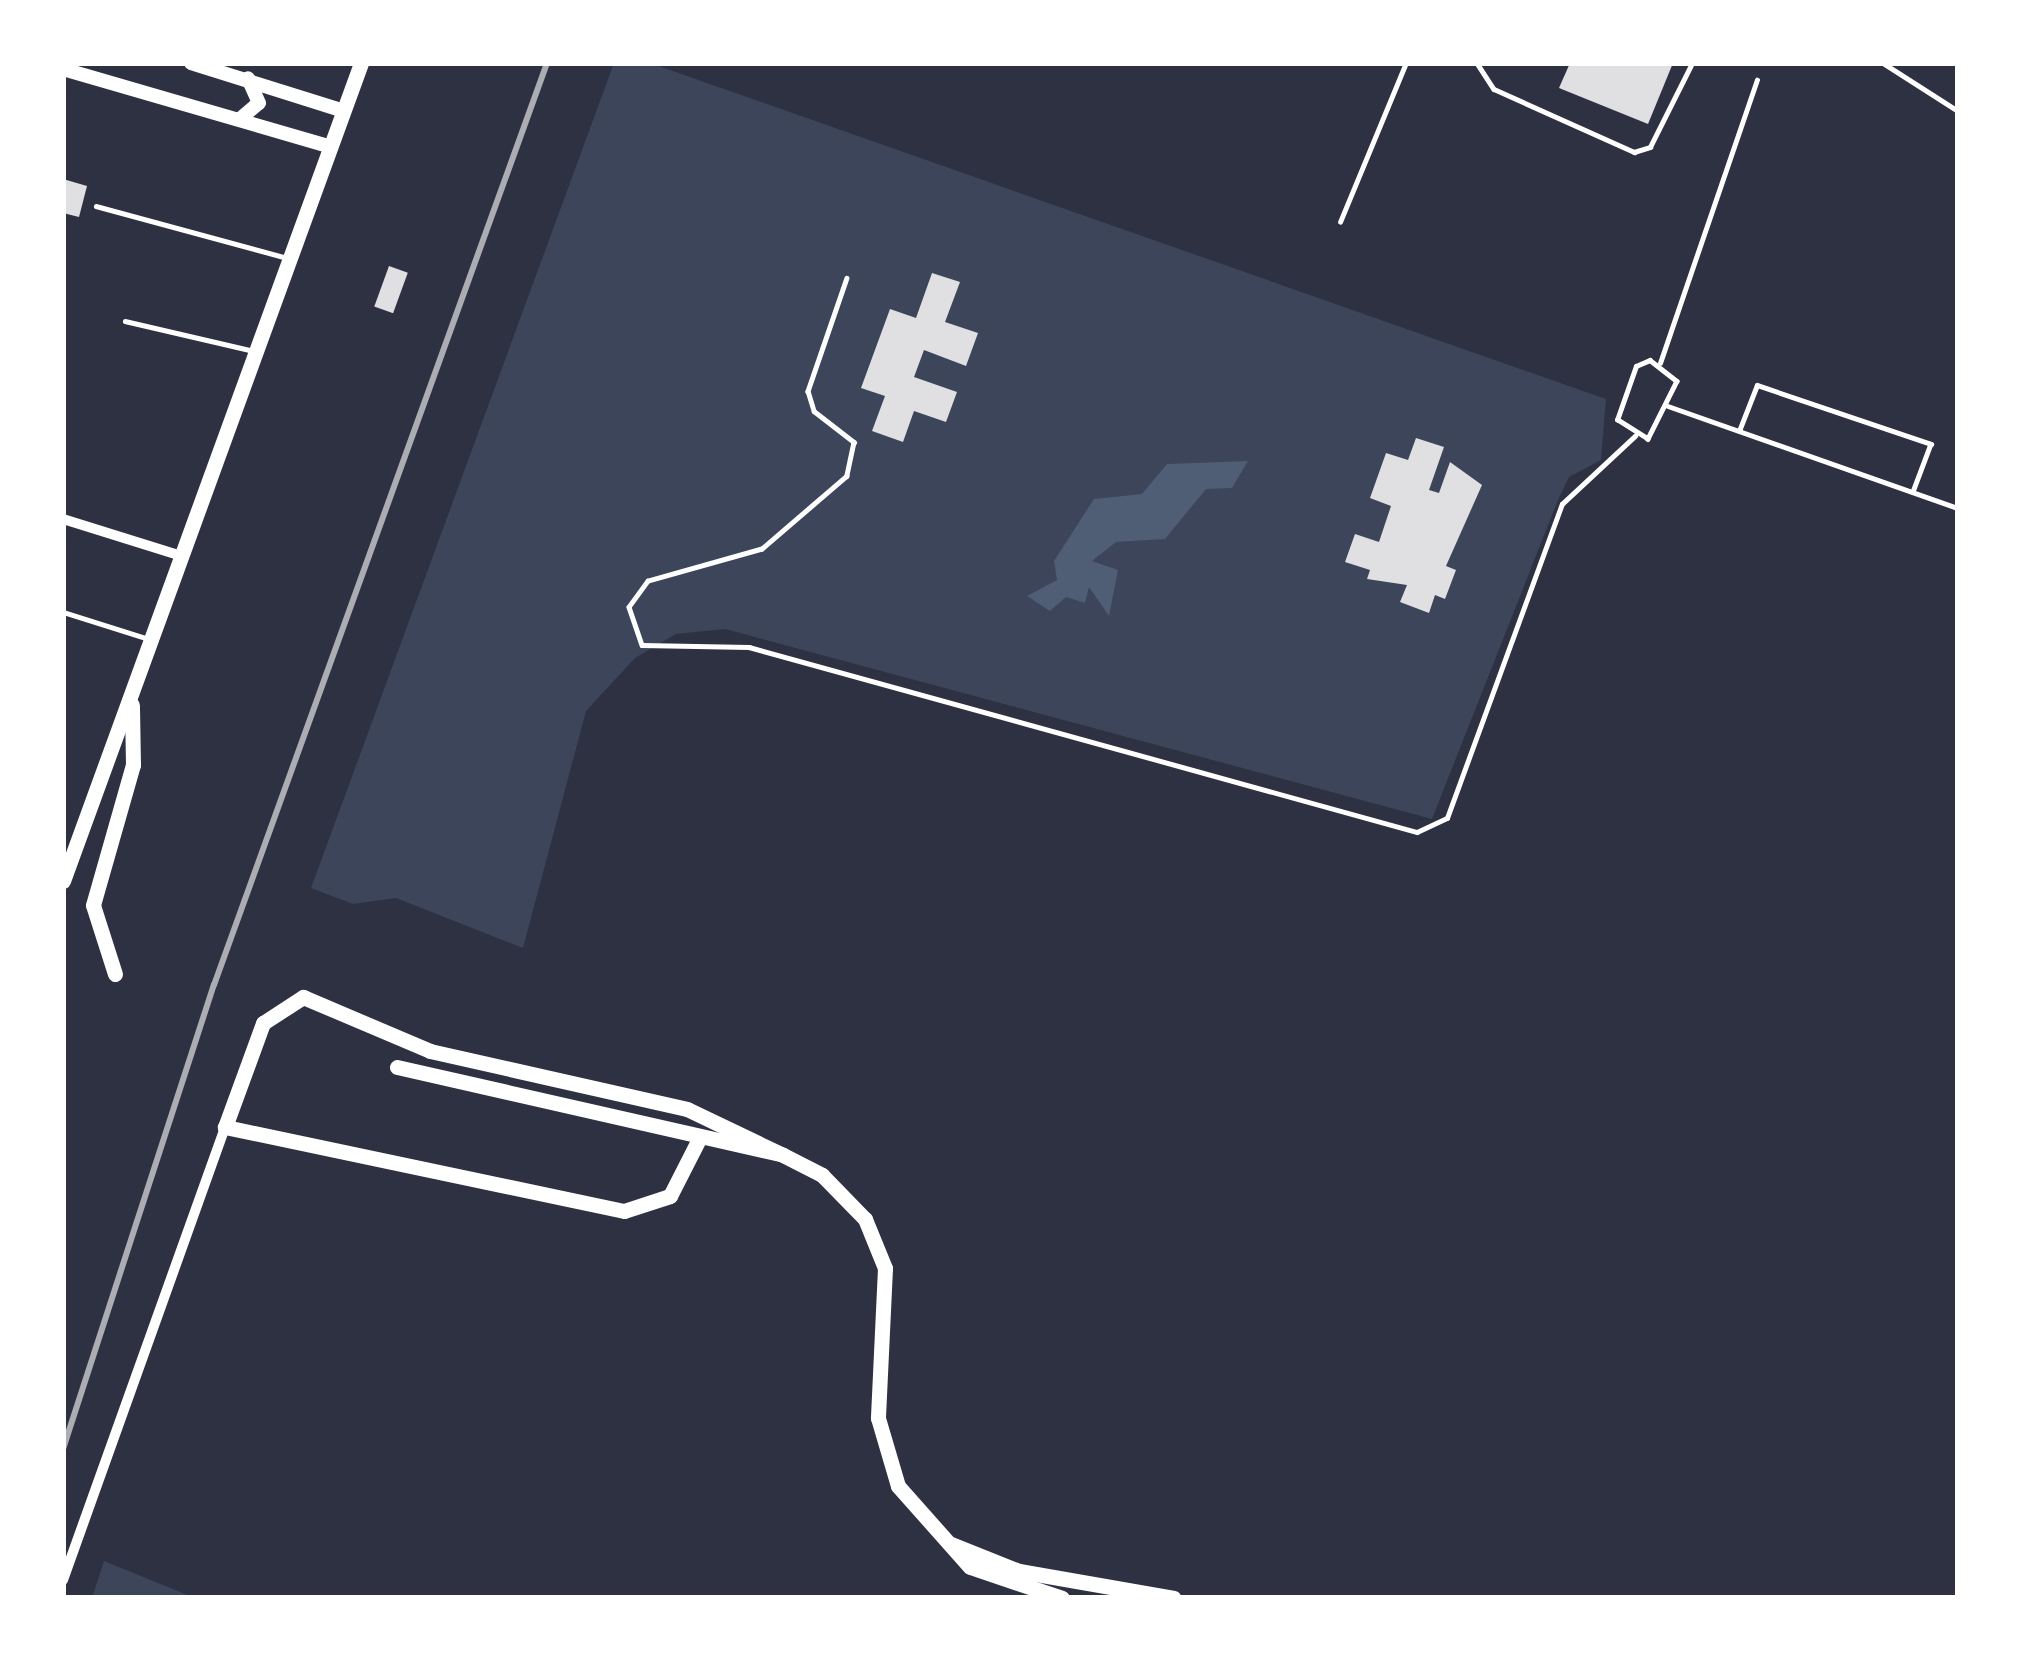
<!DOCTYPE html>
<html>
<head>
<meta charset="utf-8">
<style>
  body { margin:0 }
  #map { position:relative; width:2021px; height:1661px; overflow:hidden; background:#2d3142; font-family:"PT Sans",sans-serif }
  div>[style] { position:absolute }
  .green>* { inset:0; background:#3c4559 }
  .water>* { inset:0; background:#4f5d75 }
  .building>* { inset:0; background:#e0e0e3; transform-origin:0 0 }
  .service>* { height:4.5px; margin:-2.25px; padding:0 2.25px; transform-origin:2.25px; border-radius:2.25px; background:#fff }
  .minor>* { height:10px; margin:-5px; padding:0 5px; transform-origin:5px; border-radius:5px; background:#fff }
  .tertiary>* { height:14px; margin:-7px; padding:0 7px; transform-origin:7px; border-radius:7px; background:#fff }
  .secondary>* { height:15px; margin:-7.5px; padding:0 7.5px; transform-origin:7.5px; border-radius:7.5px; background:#fff }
  .rail>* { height:6px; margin:-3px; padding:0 3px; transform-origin:3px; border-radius:3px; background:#abadb3 }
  span { translate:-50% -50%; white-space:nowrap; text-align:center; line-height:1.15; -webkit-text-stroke:9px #fff; paint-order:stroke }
  .frame { position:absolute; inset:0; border:66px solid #fff; pointer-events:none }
</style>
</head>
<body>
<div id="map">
  <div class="green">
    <i style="clip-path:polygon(614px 63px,650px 63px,1606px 399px,1601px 460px,1569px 477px,1558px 500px,1432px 819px,725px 629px,676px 634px,635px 658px,586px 711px,523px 948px,396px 898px,353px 904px,311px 888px)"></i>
    <i style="clip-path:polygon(104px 1561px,195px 1598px,92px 1598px)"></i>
  </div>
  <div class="water">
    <i style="clip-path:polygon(1248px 461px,1232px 488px,1206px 489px,1165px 539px,1116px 542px,1092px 561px,1118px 570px,1109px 616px,1089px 587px,1085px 603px,1066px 597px,1050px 611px,1027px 596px,1057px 580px,1054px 561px,1094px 499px,1142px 494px,1167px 464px)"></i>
  </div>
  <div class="building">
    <i style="clip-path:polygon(1570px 63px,1673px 63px,1648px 124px,1559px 88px)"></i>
    <i style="clip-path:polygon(63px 179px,87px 186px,79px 217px,63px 213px)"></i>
    <i style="left:389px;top:266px;width:20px;height:43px;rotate:20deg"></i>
    <i style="clip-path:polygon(932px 273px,960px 282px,945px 322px,978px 333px,966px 366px,924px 350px,914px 377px,957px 392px,946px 422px,914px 411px,903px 442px,872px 431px,885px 396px,861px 388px,890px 309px,916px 318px)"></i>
    <i style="clip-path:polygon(1416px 438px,1444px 447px,1429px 490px,1439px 493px,1450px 462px,1482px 485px,1446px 566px,1456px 570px,1445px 599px,1435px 595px,1429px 613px,1400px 602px,1407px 585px,1367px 579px,1370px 570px,1345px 562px,1355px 534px,1379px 542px,1391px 506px,1370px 498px,1386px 453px,1408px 460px)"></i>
  </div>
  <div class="service">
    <i style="left:1477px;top:63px;width:31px;rotate:57deg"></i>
    <i style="left:1494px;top:89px;width:154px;rotate:24.2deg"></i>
    <i style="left:1634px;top:152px;width:17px;rotate:-17deg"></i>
    <i style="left:1650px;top:147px;width:94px;rotate:-63.4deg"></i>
    <i style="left:1883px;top:63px;width:89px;rotate:32.6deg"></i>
    <i style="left:96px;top:206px;width:198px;rotate:15.2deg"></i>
    <i style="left:1340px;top:222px;width:172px;rotate:-67.5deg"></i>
    <i style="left:847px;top:278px;width:120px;rotate:109deg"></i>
    <i style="left:808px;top:391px;width:21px;rotate:73deg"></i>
    <i style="left:814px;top:411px;width:51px;rotate:37.8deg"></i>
    <i style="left:854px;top:442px;width:35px;rotate:102deg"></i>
    <i style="left:847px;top:476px;width:112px;rotate:139.3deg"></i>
    <i style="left:762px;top:549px;width:118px;rotate:164.3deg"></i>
    <i style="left:648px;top:581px;width:32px;rotate:126deg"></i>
    <i style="left:629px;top:607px;width:40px;rotate:71.1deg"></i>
    <i style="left:642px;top:645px;width:107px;rotate:1.1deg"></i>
    <i style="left:749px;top:647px;width:693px;rotate:15.48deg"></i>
    <i style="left:1417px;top:832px;width:33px;rotate:-25deg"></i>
    <i style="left:1447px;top:818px;width:334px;rotate:-69.9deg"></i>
    <i style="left:1562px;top:504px;width:100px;rotate:-43deg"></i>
    <i style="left:125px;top:321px;width:132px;rotate:13.1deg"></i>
    <i style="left:1650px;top:360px;width:34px;rotate:38deg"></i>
    <i style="left:1677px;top:381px;width:65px;rotate:116.6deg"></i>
    <i style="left:1648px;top:439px;width:36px;rotate:-148deg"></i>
    <i style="left:1617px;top:420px;width:57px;rotate:-70.6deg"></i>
    <i style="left:1636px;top:366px;width:15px;rotate:-23deg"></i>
    <i style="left:1660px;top:363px;width:299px;rotate:-71.1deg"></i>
    <i style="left:1668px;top:406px;width:307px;rotate:19.4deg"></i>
    <i style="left:1739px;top:431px;width:49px;rotate:-68.6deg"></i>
    <i style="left:1757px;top:385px;width:184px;rotate:18.7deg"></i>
    <i style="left:1931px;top:444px;width:51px;rotate:110.6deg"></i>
    <i style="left:63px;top:612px;width:90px;rotate:17.4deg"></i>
  </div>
  <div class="minor">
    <i style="left:63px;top:519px;width:125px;rotate:17.3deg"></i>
    <i style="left:63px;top:1580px;width:481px;rotate:-70.3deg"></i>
  </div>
  <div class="tertiary">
    <i style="left:191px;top:63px;width:157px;rotate:17.4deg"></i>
    <i style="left:63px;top:69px;width:276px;rotate:16.2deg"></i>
    <i style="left:241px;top:118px;width:23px;rotate:-40deg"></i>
    <i style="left:259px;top:103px;width:27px;rotate:-114deg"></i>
  </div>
  <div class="secondary">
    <i style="left:63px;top:881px;width:871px;rotate:-69.98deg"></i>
    <i style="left:115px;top:974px;width:72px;rotate:-107.7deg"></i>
    <i style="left:93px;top:905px;width:146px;rotate:-74.1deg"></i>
    <i style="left:133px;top:765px;width:60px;rotate:-91deg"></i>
    <i style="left:397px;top:1067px;width:396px;rotate:12.8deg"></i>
    <i style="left:783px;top:1155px;width:44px;rotate:27.1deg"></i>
    <i style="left:822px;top:1175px;width:62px;rotate:45.7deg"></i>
    <i style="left:865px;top:1219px;width:53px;rotate:67.8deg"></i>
    <i style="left:885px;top:1268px;width:150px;rotate:92.7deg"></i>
    <i style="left:878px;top:1418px;width:71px;rotate:73.6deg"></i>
    <i style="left:898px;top:1486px;width:108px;rotate:48.4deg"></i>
    <i style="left:970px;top:1567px;width:97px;rotate:18.6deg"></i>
    <i style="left:700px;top:1137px;width:66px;rotate:117deg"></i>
    <i style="left:670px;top:1196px;width:48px;rotate:161.9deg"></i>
    <i style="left:624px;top:1211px;width:408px;rotate:-168.1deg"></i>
    <i style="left:225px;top:1127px;width:111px;rotate:-69.9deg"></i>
    <i style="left:263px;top:1023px;width:48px;rotate:-33deg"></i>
    <i style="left:303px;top:997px;width:138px;rotate:23deg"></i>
    <i style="left:430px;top:1051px;width:263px;rotate:12.7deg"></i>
    <i style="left:687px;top:1109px;width:106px;rotate:25.6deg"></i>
    <i style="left:951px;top:1544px;width:73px;rotate:21.7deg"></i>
    <i style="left:1019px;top:1571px;width:157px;rotate:9.9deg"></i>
  </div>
  <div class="rail">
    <i style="left:63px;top:1449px;width:488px;rotate:-72deg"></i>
    <i style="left:214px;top:985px;width:980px;rotate:-70.14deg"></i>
  </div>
  <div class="frame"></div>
</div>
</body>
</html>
